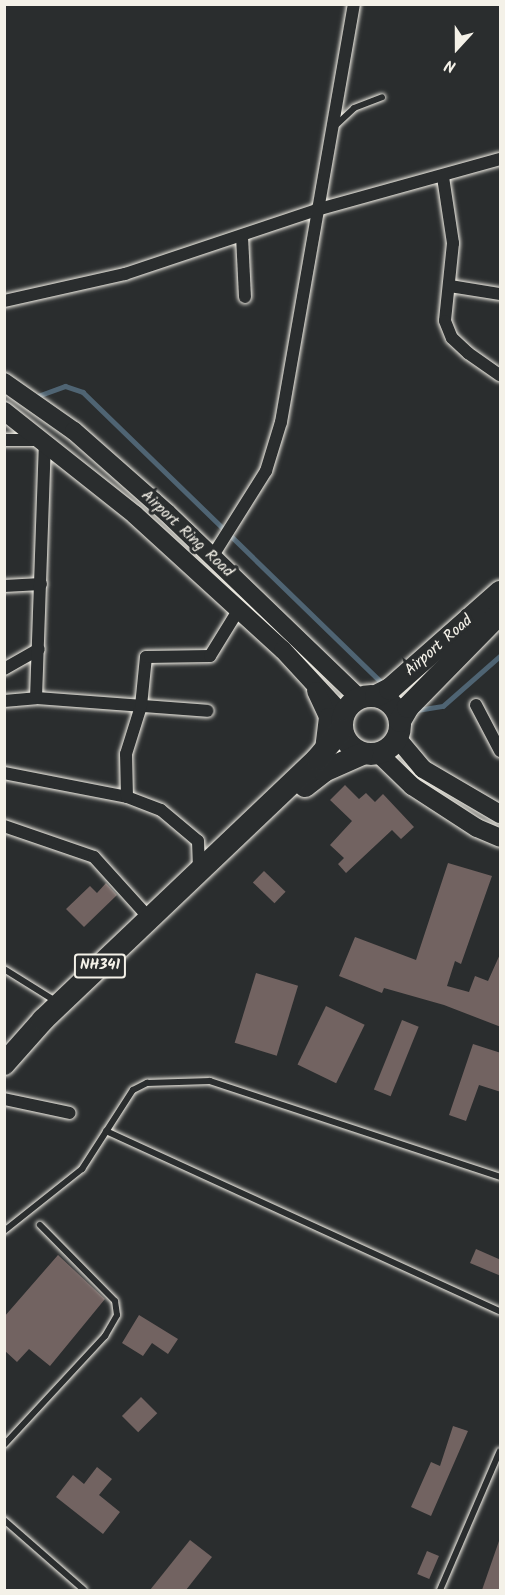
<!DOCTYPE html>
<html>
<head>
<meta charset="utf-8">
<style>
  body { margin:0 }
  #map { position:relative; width:505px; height:1595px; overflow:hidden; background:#2a2d2e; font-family:Kalam,sans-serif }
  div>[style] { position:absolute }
  .stream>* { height:4.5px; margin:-2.25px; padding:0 2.25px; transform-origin:2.25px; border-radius:2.25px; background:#4f6473 }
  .building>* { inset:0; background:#726361; transform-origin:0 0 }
  .roads { filter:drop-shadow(0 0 2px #f4f1e8) drop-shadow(0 0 2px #f4f1e8) }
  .lane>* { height:6px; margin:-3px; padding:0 3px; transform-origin:3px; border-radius:3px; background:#2a2d2e }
  .street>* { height:12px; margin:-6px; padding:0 6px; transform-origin:6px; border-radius:6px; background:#2a2d2e }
  .secondary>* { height:18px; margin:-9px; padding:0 9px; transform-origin:9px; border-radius:9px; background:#2a2d2e }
  .highway>* { height:22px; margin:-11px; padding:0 11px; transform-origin:11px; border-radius:11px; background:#2a2d2e }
  .highway>.ring { margin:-11px; padding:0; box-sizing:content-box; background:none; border:22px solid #2a2d2e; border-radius:50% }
  span { translate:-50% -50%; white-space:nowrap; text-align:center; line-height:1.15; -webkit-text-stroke:6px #2a2d2e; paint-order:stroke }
  .shield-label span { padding:2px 4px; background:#2a2d2e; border:2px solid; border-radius:4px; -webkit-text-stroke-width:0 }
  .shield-label { font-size:15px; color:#f4f1e8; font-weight:700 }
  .street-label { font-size:16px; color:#f4f1e8 }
  .frame { position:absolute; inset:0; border:6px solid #f4f1e8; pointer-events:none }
  .north { position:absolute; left:427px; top:18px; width:60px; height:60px; -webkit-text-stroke:4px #2a2d2e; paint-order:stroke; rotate:201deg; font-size:16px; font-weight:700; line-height:24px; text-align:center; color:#f4f1e8 }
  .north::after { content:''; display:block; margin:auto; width:21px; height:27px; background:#f4f1e8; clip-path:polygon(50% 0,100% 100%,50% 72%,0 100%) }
</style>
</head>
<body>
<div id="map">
  <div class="stream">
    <i style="left:35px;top:397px;width:32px;rotate:-20deg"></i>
    <i style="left:65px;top:386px;width:19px;rotate:18deg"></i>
    <i style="left:83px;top:392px;width:419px;rotate:44.2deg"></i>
    <i style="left:417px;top:710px;width:26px;rotate:-9deg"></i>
    <i style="left:443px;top:706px;width:76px;rotate:-41.3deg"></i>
  </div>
  <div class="building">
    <i style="clip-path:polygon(345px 785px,359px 799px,366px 793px,375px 802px,383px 794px,414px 827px,401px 839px,392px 830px,346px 873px,338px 864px,344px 858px,330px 845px,352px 821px,330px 800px)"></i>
    <i style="clip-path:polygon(448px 863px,492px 876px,461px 964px,455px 961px,447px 986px,469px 992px,475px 976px,488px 981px,501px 952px,501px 1027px,444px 1005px,384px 988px,382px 993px,339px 976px,355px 937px,416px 960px)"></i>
    <i style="left:264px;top:871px;width:30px;height:16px;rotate:44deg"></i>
    <i style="clip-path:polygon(106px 883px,117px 895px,84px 927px,66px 909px,90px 886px,97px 893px)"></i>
    <i style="left:256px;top:973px;width:44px;height:73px;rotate:17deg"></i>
    <i style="left:326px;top:1006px;width:43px;height:65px;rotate:26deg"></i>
    <i style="left:402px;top:1020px;width:18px;height:75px;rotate:22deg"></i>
    <i style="clip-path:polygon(473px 1044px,501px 1053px,501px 1092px,479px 1085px,466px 1121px,449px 1115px)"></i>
    <i style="clip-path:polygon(476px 1249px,501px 1260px,501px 1276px,470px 1263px)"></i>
    <i style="clip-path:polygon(58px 1255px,105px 1299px,50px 1366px,29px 1349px,17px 1362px,4px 1350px,4px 1317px)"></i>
    <i style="clip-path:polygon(139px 1315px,178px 1339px,168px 1354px,152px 1343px,143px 1356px,122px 1343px)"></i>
    <i style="left:141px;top:1397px;width:23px;height:27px;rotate:45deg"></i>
    <i style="clip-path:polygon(453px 1426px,468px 1431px,431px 1516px,411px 1507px,431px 1462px,440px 1466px)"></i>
    <i style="clip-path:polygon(97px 1467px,112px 1479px,99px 1495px,120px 1512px,103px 1534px,56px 1497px,73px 1475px,84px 1484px)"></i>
    <i style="clip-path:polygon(190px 1540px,212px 1557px,186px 1590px,150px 1590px)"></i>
    <i style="clip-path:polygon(499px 1541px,501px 1590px,482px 1590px)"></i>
    <i style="left:427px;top:1551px;width:13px;height:25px;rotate:23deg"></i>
  </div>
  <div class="roads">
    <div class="lane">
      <i style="left:335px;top:126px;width:26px;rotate:-43deg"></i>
      <i style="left:354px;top:108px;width:30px;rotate:-21deg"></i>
      <i style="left:4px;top:969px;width:62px;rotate:31.9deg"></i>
      <i style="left:106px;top:1131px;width:433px;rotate:24.6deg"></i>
      <i style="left:4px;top:1231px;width:100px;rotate:-38.5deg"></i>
      <i style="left:82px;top:1169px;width:94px;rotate:-57.2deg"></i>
      <i style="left:133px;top:1090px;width:16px;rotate:-27deg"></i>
      <i style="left:147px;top:1083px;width:63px;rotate:-1.8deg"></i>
      <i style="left:210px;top:1081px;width:305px;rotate:18.3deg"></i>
      <i style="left:4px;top:1445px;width:149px;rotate:-47.2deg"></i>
      <i style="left:105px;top:1336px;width:24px;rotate:-60deg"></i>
      <i style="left:117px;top:1315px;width:14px;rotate:-98deg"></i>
      <i style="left:115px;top:1301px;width:107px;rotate:-134.6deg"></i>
      <i style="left:4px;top:1520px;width:106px;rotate:41.2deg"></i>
      <i style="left:440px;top:1590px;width:151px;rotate:-66.7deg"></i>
    </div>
    <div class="street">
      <i style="left:443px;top:177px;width:67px;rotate:81.4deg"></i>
      <i style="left:453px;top:243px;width:78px;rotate:95.9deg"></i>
      <i style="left:445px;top:321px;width:18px;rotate:68deg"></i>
      <i style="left:452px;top:338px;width:22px;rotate:43deg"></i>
      <i style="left:468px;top:353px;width:39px;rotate:35deg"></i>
      <i style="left:242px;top:236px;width:61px;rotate:87.2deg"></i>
      <i style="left:450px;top:286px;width:51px;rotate:9.1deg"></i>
      <i style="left:4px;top:301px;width:124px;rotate:-12.6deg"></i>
      <i style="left:125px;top:274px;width:201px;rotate:-18.5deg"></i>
      <i style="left:316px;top:210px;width:191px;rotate:-15.5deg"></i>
      <i style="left:4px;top:440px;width:36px"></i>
      <i style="left:212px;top:557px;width:102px;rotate:-57.9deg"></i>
      <i style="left:266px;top:471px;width:51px;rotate:-73deg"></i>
      <i style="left:281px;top:422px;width:424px;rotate:-80.1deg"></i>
      <i style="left:4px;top:586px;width:37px;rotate:-3deg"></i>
      <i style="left:4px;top:669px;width:40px;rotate:-29.7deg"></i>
      <i style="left:36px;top:698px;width:254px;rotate:-88deg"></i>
      <i style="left:4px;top:701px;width:32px;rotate:-5deg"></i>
      <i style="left:36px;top:698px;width:172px;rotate:4.3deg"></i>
      <i style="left:476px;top:705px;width:52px;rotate:62.4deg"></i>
      <i style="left:4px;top:773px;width:125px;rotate:11deg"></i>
      <i style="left:127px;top:797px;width:36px;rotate:21deg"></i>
      <i style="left:161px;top:810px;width:48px;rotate:40deg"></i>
      <i style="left:198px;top:841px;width:30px;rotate:88deg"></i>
      <i style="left:127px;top:797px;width:43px;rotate:-91.3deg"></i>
      <i style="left:126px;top:754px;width:50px;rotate:-72.6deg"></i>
      <i style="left:141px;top:706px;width:49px;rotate:-84.2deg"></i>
      <i style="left:146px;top:657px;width:64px;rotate:-0.9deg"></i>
      <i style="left:210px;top:656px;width:55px;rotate:-58.3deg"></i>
      <i style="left:4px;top:826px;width:95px;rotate:19deg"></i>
      <i style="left:94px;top:857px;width:84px;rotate:47.9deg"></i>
      <i style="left:4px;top:1099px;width:67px;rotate:12deg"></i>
    </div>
    <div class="secondary">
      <i style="left:4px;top:382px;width:85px;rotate:35deg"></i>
      <i style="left:74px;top:431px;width:124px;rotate:41.4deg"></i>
      <i style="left:167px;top:513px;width:267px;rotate:43.9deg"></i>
      <i style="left:4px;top:411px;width:167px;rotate:38.4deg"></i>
      <i style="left:135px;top:515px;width:200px;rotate:42.4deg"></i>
      <i style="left:283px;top:650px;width:88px;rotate:47.3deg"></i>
      <i style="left:316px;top:691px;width:29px;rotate:65deg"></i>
      <i style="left:328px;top:717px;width:33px;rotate:97deg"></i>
      <i style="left:397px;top:738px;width:40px;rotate:50deg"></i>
      <i style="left:423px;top:769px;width:89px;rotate:30.3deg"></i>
      <i style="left:379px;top:754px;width:46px;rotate:44.1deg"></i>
      <i style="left:412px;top:786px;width:77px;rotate:32.9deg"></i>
      <i style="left:477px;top:828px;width:25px;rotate:23deg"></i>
    </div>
    <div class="highway">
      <i class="ring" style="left:342px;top:696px;width:36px;height:36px"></i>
      <i style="left:376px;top:696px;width:16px;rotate:-27deg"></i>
      <i style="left:390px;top:689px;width:147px;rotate:-41.4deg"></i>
      <i style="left:400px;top:721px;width:16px;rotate:-60deg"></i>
      <i style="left:408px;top:707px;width:132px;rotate:-45.6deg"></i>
      <i style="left:305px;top:786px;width:24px;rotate:-38deg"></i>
      <i style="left:324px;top:771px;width:42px;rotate:-24.1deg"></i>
      <i style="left:4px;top:1064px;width:59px;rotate:-48.4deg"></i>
      <i style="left:43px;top:1020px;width:378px;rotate:-43.6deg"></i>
      <i style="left:317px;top:759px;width:38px;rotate:-50deg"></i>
    </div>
  </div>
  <div class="shield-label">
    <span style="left:100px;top:966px">NH341</span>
  </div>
  <div class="street-label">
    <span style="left:187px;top:534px;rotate:43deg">Airport Ring Road</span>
    <span style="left:439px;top:646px;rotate:-41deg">Airport Road</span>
  </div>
  <div class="frame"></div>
  <div class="north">N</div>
</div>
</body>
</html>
